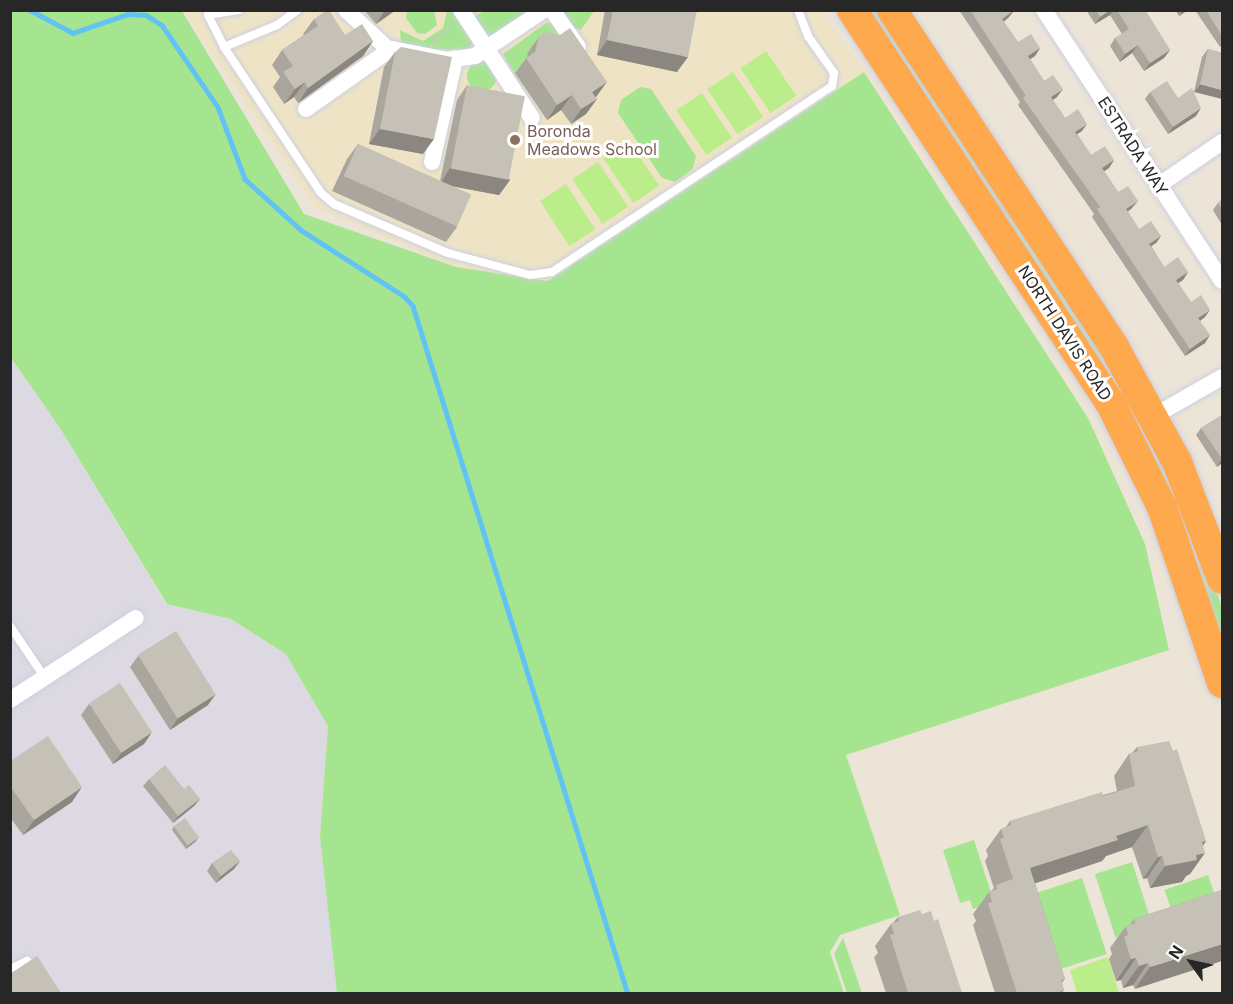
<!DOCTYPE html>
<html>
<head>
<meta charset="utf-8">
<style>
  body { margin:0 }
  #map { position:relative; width:1233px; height:1004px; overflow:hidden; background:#ebe4d7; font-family:Inter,sans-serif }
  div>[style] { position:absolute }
  .industrial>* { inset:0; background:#dcd9e2 }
  .education>* { inset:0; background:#eee4c5 }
  .green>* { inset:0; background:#a6e590; transform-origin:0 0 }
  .round { border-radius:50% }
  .pitch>* { inset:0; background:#bced8b; transform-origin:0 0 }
  .stream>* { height:4.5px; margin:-2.25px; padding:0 2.25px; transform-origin:2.25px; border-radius:2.25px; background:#63c2f4 }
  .path>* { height:3px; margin-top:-1.5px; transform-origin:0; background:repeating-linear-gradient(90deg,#c7c7c7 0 4.5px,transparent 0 7.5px) }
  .roads { filter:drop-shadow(0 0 2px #cdcfe2) drop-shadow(0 0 2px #cdcfe2) }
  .lane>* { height:8px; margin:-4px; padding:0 4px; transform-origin:4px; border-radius:4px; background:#fff }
  .street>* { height:16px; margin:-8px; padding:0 8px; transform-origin:8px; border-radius:8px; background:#fff }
  .highway>* { height:30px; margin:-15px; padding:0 15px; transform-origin:15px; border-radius:15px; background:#ffa94e }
  .wall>* { inset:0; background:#aaa69d }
  .shaded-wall>* { inset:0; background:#8b8780 }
  .building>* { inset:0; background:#c6c1b7; transform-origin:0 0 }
  .dots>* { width:16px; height:16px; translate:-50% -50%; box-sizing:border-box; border:3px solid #fff; border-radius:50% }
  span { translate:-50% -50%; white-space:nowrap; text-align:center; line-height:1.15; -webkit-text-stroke:6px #fff; paint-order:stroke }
  .education-label { font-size:16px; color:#785e54 }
  .left { translate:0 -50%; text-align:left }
  .street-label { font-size:16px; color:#272727 }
  .frame { position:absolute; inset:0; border:12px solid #272727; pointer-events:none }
  .north { position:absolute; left:1161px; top:932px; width:60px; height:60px; -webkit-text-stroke:4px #fff; paint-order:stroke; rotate:303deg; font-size:16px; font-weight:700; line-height:24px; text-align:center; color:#272727 }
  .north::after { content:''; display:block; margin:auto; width:21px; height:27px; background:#272727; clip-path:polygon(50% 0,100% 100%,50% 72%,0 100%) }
</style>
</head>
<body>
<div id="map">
  <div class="industrial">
    <i style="clip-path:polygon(10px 358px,60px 428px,166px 604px,231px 619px,286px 654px,328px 726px,320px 837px,337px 993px,11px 993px)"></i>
  </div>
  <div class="education">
    <i style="clip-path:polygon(184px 11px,821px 11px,864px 72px,548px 281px,456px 267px,315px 208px)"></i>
  </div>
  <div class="green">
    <i style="clip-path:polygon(10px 11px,182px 11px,304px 214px,456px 267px,548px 281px,864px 72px,1088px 418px,1145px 544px,1169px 650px,846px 755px,900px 915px,840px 935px,830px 952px,844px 993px,337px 993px,320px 837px,328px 726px,286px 654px,231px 619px,167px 604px,60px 428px,11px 358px)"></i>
    <i style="clip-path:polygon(407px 11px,434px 11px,437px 25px,425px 34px,417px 33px,406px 18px)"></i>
    <i style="clip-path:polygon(447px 11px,454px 11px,473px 42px,469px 49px,423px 50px,401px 43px,400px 30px,423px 41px,443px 28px)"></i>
    <i style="clip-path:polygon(484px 11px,500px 12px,532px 11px,491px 36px,483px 33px,474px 17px)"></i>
    <i style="clip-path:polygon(561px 11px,594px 11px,581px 30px,572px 28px)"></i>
    <i style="clip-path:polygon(866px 11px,881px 11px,1099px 338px,1203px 549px,1222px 608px,1222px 649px,1165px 490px)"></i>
    <i style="clip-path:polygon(546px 23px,552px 23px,568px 45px,535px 47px,528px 51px,528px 63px,515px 72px,525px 92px,503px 54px)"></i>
    <i class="round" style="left:467px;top:61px;width:30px;height:30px"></i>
    <i style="clip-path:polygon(640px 87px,651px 89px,696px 156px,693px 169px,675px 182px,662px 178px,618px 113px,621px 100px)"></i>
    <i style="clip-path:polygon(974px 840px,994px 902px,973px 909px,970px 900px,960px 903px,943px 850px)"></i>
    <i style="left:1132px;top:862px;width:67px;height:39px;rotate:72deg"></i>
    <i style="left:1208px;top:875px;width:31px;height:46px;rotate:71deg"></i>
    <i style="left:1082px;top:878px;width:80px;height:62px;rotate:72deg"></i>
    <i style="clip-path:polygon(843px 938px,862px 993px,847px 993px,834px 954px)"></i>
  </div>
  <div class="pitch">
    <i style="left:766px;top:51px;width:54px;height:31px;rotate:56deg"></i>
    <i style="left:733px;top:72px;width:54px;height:31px;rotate:56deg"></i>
    <i style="left:702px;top:93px;width:54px;height:31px;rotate:56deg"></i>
    <i style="left:629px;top:141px;width:54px;height:31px;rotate:56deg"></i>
    <i style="left:598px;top:162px;width:54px;height:31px;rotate:56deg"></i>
    <i style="left:566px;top:184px;width:54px;height:31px;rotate:57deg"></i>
    <i style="clip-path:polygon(1108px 957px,1119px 993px,1077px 993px,1070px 970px)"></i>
  </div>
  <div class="stream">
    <i style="left:30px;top:10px;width:49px;rotate:28.1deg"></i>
    <i style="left:73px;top:33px;width:58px;rotate:-19.1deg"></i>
    <i style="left:128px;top:14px;width:18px;rotate:3deg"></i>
    <i style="left:146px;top:15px;width:19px;rotate:32deg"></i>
    <i style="left:162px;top:25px;width:99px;rotate:55.7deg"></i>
    <i style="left:218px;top:107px;width:77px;rotate:69.4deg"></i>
    <i style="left:245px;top:179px;width:76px;rotate:42.3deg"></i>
    <i style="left:301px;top:230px;width:122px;rotate:32.7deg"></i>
    <i style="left:404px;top:296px;width:13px;rotate:48deg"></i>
    <i style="left:413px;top:306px;width:721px;rotate:72.65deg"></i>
  </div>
  <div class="path">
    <i style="left:432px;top:42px;width:27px;rotate:-39deg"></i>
  </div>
  <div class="roads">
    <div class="lane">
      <i style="left:208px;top:15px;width:36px;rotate:63deg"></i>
      <i style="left:224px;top:47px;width:175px;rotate:56.4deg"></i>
      <i style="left:321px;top:193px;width:17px;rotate:40deg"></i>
      <i style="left:334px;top:204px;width:124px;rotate:23.3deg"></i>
      <i style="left:448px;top:253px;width:85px;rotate:15deg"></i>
      <i style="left:530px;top:275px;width:22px;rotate:-8deg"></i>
      <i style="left:552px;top:272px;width:336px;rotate:-33.6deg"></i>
      <i style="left:832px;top:86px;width:13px;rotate:-81deg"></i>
      <i style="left:834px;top:73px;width:45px;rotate:-125.1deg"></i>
      <i style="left:808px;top:36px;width:28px;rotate:-111deg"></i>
      <i style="left:208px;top:15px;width:31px;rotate:-9deg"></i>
      <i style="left:224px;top:47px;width:57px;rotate:-22.5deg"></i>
      <i style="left:277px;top:25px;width:26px;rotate:-36deg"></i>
      <i style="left:10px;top:626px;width:63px;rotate:56.1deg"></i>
      <i style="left:10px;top:969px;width:19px;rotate:-25deg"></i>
      <i style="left:27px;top:961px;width:11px;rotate:41deg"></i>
    </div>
    <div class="street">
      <i style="left:346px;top:10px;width:56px;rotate:42.8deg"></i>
      <i style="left:387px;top:48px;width:61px;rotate:11.3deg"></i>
      <i style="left:447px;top:60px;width:28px;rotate:-8deg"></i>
      <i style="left:475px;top:56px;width:83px;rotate:-33.7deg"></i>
      <i style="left:461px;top:10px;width:129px;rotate:56.7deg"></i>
      <i style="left:552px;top:10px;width:45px;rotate:54.9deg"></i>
      <i style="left:1044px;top:10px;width:324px;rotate:56.7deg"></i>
      <i style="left:306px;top:109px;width:104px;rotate:-35.2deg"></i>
      <i style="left:432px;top:162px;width:106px;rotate:-77.4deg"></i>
      <i style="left:1159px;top:185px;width:76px;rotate:-34.3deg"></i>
      <i style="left:1154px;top:416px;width:78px;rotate:-29.8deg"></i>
      <i style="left:10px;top:700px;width:150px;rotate:-33.1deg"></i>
    </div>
    <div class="highway">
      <i style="left:852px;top:10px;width:476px;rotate:56.7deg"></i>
      <i style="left:1113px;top:408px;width:110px;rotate:63.7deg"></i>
      <i style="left:1162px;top:507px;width:186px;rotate:71.2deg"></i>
      <i style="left:892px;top:10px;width:404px;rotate:56.6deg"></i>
      <i style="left:1114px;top:347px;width:131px;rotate:61.3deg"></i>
      <i style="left:1177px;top:462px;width:125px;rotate:69deg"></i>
    </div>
  </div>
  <div class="wall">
    <i style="clip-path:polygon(364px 10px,396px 10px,376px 24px)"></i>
    <i style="clip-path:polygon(605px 10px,697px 10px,677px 72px,597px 55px)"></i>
    <i style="clip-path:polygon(959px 10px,1014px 10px,1008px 18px,1004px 22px,1018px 42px,1040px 48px,1035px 56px,1030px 59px,1044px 81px,1057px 97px,1053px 100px,1065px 118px,1082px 131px,1077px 134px,1091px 155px,1114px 160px,1109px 168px,1104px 171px,1118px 192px,1132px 208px,1128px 212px,1139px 229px,1161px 236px,1156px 243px,1151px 246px,1164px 267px,1188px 272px,1183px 280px,1178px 283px,1191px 302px,1205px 317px,1200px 321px,1205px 343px,1185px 356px,1092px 217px,1094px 214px,1018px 105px,1020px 102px)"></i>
    <i style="clip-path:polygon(1086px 10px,1145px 10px,1170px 50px,1164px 58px,1144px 71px,1132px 53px,1120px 62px,1110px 46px,1115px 38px,1122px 34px,1110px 15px,1095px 24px)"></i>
    <i style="clip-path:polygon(1175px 10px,1188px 10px,1179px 16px)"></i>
    <i style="clip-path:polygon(1195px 10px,1222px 10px,1222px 45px,1220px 47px)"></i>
    <i style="clip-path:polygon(314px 19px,345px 35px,373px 41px,363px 56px,298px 103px,294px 97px,284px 104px,273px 87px,280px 77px,272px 65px,282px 50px,304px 35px,303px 34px)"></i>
    <i style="clip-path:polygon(539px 37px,597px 99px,586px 114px,571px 124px,561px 110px,547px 120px,515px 73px,527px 57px,528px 52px)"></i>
    <i style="clip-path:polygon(1208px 49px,1222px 53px,1194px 92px,1202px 57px)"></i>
    <i style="clip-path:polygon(395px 52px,423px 154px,369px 144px,384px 67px)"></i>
    <i style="clip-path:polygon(467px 85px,510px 180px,499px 195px,451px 186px,457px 227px,446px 242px,332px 191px,347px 159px,358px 144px,440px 181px,457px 100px)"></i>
    <i style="clip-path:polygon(1150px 92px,1178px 98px,1196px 116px,1168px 134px,1145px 99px)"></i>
    <i style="clip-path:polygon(1222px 199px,1222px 225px,1213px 210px,1218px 203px)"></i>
    <i style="clip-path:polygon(1222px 415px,1222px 463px,1217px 467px,1196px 435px,1201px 428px)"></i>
    <i style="clip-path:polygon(138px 656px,208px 705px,170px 730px,130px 667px)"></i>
    <i style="clip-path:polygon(89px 704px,152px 732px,144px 744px,113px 764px,81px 715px)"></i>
    <i style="clip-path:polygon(1137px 747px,1206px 841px,1203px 846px,1190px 874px,1186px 876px,1182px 882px,1150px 888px,1147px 878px,1143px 879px,1132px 847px,1106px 856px,1102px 861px,1035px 883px,1065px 979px,1062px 983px,1064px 990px,1062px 993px,995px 993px,973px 925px,976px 921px,973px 914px,989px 892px,991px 891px,994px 888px,985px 861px,988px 856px,986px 850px,1001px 829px,1006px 827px,1010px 821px,1117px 791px,1114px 776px,1129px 754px,1132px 753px)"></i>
    <i style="clip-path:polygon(10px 761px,72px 802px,23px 835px,10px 817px)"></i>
    <i style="clip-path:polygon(149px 779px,184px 789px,200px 799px,194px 806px,173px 823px,143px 786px)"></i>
    <i style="clip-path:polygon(174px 826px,196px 841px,186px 849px,172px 830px)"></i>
    <i style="clip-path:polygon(240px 861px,234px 869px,216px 883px,207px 871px,212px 863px)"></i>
    <i style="clip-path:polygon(1222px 890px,1135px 989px,1133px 985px,1123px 988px,1121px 980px,1116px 981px,1109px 959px,1112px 954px,1110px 948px,1126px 926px,1130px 925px,1134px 919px)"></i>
    <i style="clip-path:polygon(922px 914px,934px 921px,962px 993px,886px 993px,874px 957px,878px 953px,875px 946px,891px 924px,893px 923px,898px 917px)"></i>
  </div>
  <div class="shaded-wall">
    <i style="clip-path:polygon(385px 10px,396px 10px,376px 24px)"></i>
    <i style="clip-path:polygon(1110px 10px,1113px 10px,1110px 15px,1095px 24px,1100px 17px)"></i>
    <i style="clip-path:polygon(1183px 10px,1188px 10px,1179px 16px)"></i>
    <i style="clip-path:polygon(1014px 11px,1008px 18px,996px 26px,1002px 19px)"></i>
    <i style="clip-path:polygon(607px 40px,688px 57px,677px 72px,597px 55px)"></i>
    <i style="clip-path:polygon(373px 41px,363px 56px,298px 103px,308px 88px)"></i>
    <i style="clip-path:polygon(1138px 45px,1132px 53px,1120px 62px,1125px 54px)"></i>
    <i style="clip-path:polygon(1040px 48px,1035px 56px,1023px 64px,1028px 56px)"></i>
    <i style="clip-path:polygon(1170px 50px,1164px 58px,1144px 71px,1150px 63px)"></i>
    <i style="clip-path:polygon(305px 82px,294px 97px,284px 104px,295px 89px)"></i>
    <i style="clip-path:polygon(607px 82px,596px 97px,582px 107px,592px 92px)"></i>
    <i style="clip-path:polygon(1200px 84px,1222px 90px,1222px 99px,1194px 92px)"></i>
    <i style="clip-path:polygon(1063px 89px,1057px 97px,1045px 105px,1051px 97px)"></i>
    <i style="clip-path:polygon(572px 95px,561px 110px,547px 120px,557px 105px)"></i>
    <i style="clip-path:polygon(597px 99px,586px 114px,571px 124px,581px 109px)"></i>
    <i style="clip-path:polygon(1201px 108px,1196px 116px,1168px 134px,1173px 127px)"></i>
    <i style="clip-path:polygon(1087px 124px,1082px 131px,1070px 139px,1075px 132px)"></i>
    <i style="clip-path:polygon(380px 129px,434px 139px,423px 154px,369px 144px)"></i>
    <i style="clip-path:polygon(1114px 160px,1109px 168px,1097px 176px,1102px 168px)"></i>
    <i style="clip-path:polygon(450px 168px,510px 180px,499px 195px,440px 184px)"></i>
    <i style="clip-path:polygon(1138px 201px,1132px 208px,1120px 216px,1126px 209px)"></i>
    <i style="clip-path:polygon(1161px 236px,1156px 243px,1144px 251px,1149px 244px)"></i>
    <i style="clip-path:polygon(1188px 272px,1183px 280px,1171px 288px,1176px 280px)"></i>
    <i style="clip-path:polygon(1210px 310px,1205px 317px,1193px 326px,1198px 318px)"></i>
    <i style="clip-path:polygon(1210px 335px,1205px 343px,1185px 356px,1190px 349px)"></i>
    <i style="clip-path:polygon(1222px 459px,1222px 463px,1217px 467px)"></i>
    <i style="clip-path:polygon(216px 694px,208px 705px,170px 730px,178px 718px)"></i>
    <i style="clip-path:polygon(152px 732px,144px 744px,113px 764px,121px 753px)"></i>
    <i style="clip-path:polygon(82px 787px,72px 802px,23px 835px,34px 820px)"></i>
    <i style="clip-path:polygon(200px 799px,194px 806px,173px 823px,178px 816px)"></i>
    <i style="clip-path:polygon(1148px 825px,1132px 847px,1106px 856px,1102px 861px,1015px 890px,1030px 868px,1116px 836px)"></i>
    <i style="clip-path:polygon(199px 837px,196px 841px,186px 849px,189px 845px)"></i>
    <i style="clip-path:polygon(1206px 841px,1196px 855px,1205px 853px,1190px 874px,1186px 876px,1182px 882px,1150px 888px,1165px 866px,1202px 842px)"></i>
    <i style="clip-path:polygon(1162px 856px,1147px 878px,1143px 879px,1158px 857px)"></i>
    <i style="clip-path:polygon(240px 861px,234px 869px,216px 883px,221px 876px)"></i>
    <i style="clip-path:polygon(1222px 944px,1222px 961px,1135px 989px,1150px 967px)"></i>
    <i style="clip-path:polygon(1136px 958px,1121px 980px,1116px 981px,1131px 959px)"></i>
    <i style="clip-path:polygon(1148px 963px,1133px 985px,1123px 988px,1139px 966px)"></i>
  </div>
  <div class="building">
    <i style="clip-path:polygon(327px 10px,329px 10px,345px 35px,362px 24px,373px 41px,308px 88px,305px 82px,295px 89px,283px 72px,293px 66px,282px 50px,318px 26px,314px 19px)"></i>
    <i style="clip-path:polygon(613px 10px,697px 10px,688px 57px,607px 40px)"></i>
    <i style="clip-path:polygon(970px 10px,1014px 10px,1002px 19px,1018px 42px,1031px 34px,1040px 48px,1028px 56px,1044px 81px,1053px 75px,1063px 89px,1051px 97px,1065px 118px,1078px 109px,1087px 124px,1075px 132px,1091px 155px,1105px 146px,1114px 160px,1102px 168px,1118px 192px,1128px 186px,1138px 201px,1126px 209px,1139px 229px,1151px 221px,1161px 236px,1149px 244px,1164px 267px,1178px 257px,1188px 272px,1176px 280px,1191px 302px,1201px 295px,1210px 310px,1198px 318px,1210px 335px,1190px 349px,1097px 209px,1100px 207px,1023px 98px,1026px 96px)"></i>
    <i style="clip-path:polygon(1096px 10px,1110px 10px,1100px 17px)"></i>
    <i style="clip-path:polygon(1117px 10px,1145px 10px,1170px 50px,1150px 63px,1138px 45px,1125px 54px,1115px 38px,1129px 29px)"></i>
    <i style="clip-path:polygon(1206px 10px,1222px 10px,1222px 36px)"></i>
    <i style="clip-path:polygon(570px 28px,607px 82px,592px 92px,597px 99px,581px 109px,572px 95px,557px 105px,526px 58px,535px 52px,539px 37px,545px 32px,560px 35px)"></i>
    <i style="clip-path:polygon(401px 47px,452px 57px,434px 139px,380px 129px,395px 52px)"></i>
    <i style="clip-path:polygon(1208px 49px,1222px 53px,1222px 90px,1200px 84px)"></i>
    <i style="clip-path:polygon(1167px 81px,1178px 98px,1192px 88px,1201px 108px,1173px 127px,1150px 92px)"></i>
    <i style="left:467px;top:85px;width:59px;height:85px;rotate:11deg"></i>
    <i style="left:358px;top:144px;width:124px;height:35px;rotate:24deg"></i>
    <i style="clip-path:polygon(1222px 199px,1222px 209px,1218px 203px)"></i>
    <i style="clip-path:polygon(1222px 415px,1222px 459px,1201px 428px)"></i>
    <i style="left:176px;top:631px;width:75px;height:45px;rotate:58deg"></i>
    <i style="left:120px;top:683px;width:59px;height:37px;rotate:57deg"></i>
    <i style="clip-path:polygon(48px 736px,82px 787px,34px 820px,10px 786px,10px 761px)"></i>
    <i style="clip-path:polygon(1169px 741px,1173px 751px,1177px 749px,1206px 841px,1202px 842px,1205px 853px,1196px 855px,1197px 860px,1165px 866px,1162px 856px,1158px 857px,1148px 825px,1116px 836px,1118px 840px,1030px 868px,1065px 979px,1061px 980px,1064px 990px,1055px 993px,1017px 993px,988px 903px,992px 902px,989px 892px,997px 889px,996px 885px,1013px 879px,1000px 839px,1004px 838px,1001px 829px,1011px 825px,1010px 821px,1102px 792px,1103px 796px,1135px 786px,1129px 754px,1138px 751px,1137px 747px)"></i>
    <i style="clip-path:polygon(165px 765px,184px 789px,189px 785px,200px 799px,178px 816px,149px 779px)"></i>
    <i style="left:185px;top:818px;width:24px;height:14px;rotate:54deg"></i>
    <i style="clip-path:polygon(231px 850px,240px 861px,221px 876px,212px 863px)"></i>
    <i style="clip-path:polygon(1222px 890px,1222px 944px,1150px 967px,1148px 963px,1139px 966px,1136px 958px,1131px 959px,1124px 937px,1128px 935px,1126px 926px,1135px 923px,1134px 919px)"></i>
    <i style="clip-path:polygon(920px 910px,922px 914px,931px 911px,934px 921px,938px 919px,962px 993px,908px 993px,890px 935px,894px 934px,891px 924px,899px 921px,898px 917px)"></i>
    <i style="clip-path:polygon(37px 956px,61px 993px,10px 993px,10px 974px)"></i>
  </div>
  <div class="dots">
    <i style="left:515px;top:140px;background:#8d6e63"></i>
  </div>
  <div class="education-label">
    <span class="left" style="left:527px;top:140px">Boronda<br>Meadows School</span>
  </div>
  <div class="street-label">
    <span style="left:1133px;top:146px;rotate:57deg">ESTRADA WAY</span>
    <span style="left:1065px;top:333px;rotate:57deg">NORTH DAVIS ROAD</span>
  </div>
  <div class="frame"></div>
  <div class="north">N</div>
</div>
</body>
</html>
